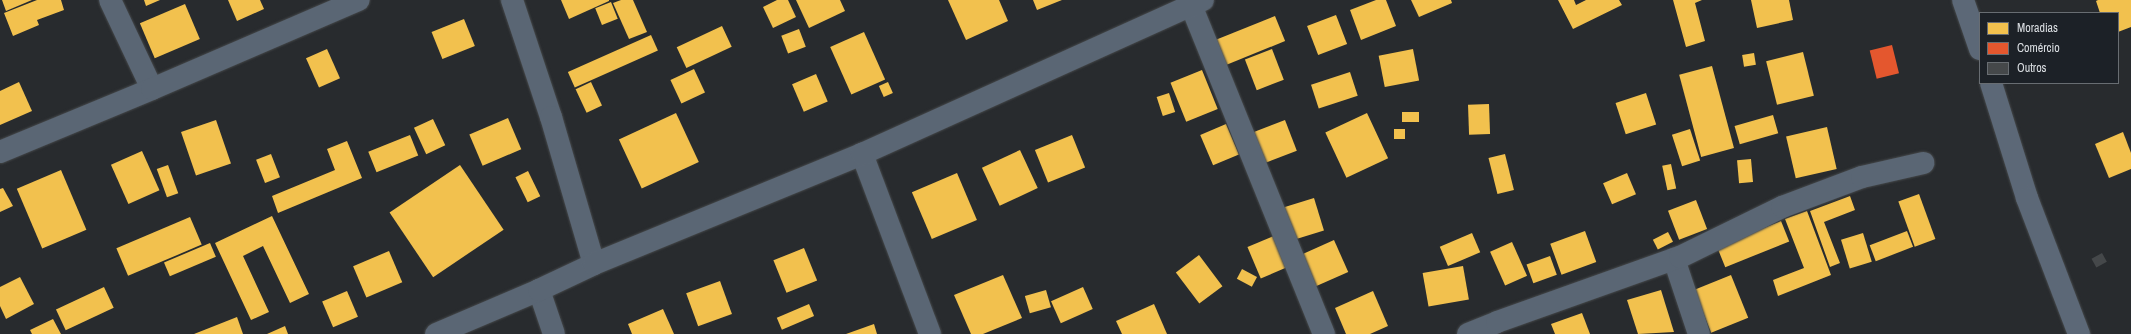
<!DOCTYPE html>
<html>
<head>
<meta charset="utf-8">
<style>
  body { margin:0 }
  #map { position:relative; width:2131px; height:334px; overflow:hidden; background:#282b2e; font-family:"Archivo Narrow",sans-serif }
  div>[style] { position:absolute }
  .homes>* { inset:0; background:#f2c14e; transform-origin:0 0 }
  .shops>* { inset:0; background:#e4572e; transform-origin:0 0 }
  .building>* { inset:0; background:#45484a; transform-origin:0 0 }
  .roads { filter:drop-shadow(0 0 1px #45484a) drop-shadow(0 0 1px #45484a) }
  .minor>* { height:22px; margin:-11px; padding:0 11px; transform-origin:11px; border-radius:11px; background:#5a6674 }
  .secondary>* { height:22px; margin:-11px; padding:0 11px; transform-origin:11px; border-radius:11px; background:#5c6877 }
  span { translate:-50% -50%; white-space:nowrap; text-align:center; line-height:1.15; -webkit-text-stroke:4px #1c2127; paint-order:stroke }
  .legend { position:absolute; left:1979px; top:12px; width:140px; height:72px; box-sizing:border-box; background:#1c2127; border:1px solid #686d72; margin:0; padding:5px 7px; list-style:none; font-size:12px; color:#dbdfe3 }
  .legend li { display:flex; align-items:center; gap:8px; height:20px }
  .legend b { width:20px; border:1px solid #686d72 }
</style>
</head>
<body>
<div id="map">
  <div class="homes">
    <i style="clip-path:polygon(2px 0,32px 0,6px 11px)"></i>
    <i style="clip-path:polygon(37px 0,61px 0,64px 10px,37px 20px,39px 25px,13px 36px,4px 13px)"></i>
    <i style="clip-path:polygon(144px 0,160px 0,146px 6px)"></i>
    <i style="clip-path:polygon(228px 0,260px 0,264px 9px,237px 21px)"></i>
    <i style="clip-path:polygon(561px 0,609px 0,609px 1px,569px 19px)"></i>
    <i style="clip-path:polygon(621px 0,633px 0,647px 32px,629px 39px,613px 3px)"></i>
    <i style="clip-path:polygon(777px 0,788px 0,796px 17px,773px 28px,763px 7px)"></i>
    <i style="clip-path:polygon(796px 0,840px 0,845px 11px,809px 28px)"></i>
    <i style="clip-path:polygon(948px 0,999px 0,1008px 21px,966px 40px)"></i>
    <i style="clip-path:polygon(1033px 0,1062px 0,1037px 10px)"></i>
    <i style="clip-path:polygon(1376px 0,1386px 0,1396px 26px,1361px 40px,1350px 10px)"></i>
    <i style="clip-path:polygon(1411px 0,1451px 0,1452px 3px,1419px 17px)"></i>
    <i style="clip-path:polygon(1558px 0,1574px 0,1576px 5px,1586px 0,1619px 0,1622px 5px,1573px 29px)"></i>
    <i style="clip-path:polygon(1673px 0,1702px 0,1695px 3px,1705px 41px,1686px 47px)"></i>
    <i style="clip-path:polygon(1751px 0,1789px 0,1793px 20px,1757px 28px)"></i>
    <i style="clip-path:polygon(2098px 0,2131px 0,2131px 27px,2118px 32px,2118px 13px,2100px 13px,2096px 1px)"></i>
    <i style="left:611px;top:2px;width:18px;height:17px;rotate:68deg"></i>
    <i style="left:185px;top:4px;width:38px;height:49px;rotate:67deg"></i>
    <i style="left:1336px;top:15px;width:31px;height:31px;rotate:69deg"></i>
    <i style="left:1275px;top:16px;width:27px;height:67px;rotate:68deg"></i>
    <i style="left:464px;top:19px;width:29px;height:35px;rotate:68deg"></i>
    <i style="left:722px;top:26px;width:23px;height:50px;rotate:65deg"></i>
    <i style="left:799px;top:29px;width:19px;height:19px;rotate:69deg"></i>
    <i style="left:864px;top:32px;width:52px;height:37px;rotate:66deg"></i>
    <i style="left:651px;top:35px;width:17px;height:91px;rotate:66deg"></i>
    <i style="left:327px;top:49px;width:32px;height:23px;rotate:66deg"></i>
    <i style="left:1272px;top:49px;width:33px;height:29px;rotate:69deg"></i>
    <i style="left:1413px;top:49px;width:32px;height:35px;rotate:79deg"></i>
    <i style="left:1803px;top:52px;width:45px;height:38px;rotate:76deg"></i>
    <i style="left:1754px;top:53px;width:12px;height:12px;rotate:81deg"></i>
    <i style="left:1712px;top:66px;width:85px;height:34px;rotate:75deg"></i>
    <i style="left:694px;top:69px;width:26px;height:26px;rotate:65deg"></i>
    <i style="left:1202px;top:70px;width:42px;height:34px;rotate:68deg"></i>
    <i style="left:1350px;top:72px;width:25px;height:41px;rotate:72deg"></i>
    <i style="left:816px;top:74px;width:30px;height:26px;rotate:67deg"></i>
    <i style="clip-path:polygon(19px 82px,32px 111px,0 125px,0 91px)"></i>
    <i style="left:591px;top:82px;width:26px;height:17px;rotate:65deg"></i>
    <i style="left:888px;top:82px;width:12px;height:10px;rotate:66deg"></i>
    <i style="left:1169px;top:93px;width:20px;height:13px;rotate:72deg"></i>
    <i style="left:1646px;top:93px;width:33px;height:32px;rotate:72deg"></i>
    <i style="left:1489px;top:104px;width:30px;height:21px;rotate:88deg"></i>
    <i style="left:1402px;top:112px;width:17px;height:10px"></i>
    <i style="left:676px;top:113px;width:54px;height:63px;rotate:65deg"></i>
    <i style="left:1367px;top:113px;width:50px;height:46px;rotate:65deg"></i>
    <i style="left:1773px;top:115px;width:19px;height:40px;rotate:74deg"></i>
    <i style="left:508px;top:118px;width:34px;height:42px;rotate:67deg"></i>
    <i style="left:433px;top:119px;width:29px;height:21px;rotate:65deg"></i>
    <i style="left:216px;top:120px;width:46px;height:37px;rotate:71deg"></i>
    <i style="left:1285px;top:120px;width:33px;height:34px;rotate:69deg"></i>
    <i style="left:1226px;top:124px;width:33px;height:28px;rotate:67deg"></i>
    <i style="left:1827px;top:127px;width:43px;height:42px;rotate:77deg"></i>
    <i style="left:1394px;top:129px;width:11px;height:10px"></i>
    <i style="left:1690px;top:129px;width:33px;height:19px;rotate:72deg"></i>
    <i style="clip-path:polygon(2123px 132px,2131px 153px,2131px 169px,2109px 178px,2095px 144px)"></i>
    <i style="left:410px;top:135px;width:22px;height:45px;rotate:68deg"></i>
    <i style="left:1072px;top:135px;width:35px;height:40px;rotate:68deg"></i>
    <i style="clip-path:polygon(347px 141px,362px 178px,278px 213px,272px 196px,335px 170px,327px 149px)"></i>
    <i style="left:1020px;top:150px;width:42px;height:42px;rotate:65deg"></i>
    <i style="left:142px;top:151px;width:43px;height:34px;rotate:66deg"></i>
    <i style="left:271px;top:154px;width:25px;height:16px;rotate:69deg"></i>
    <i style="left:1505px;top:154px;width:37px;height:17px;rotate:76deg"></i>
    <i style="left:1751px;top:159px;width:23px;height:14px;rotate:85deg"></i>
    <i style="left:1671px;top:164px;width:25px;height:9px;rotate:78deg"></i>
    <i style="left:168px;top:165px;width:30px;height:12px;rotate:70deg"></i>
    <i style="left:460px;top:165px;width:78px;height:85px;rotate:56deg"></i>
    <i style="left:61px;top:170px;width:65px;height:48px;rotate:67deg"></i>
    <i style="left:528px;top:171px;width:28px;height:14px;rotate:64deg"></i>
    <i style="left:957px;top:173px;width:51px;height:49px;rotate:67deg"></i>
    <i style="left:1627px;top:173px;width:23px;height:26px;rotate:67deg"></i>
    <i style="clip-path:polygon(3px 188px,13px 206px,0 212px,0 189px)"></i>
    <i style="left:1919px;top:194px;width:48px;height:22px;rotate:70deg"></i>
    <i style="clip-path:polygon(1850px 196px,1855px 210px,1824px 222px,1840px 263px,1830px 267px,1810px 211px)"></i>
    <i style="left:1314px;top:198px;width:34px;height:33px;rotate:73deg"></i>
    <i style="left:1696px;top:200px;width:31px;height:30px;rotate:69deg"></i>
    <i style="clip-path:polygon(1807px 211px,1831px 275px,1778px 296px,1773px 280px,1804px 268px,1785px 219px)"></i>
    <i style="clip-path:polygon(272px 216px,309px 294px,290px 303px,263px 246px,243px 256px,269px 312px,251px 320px,215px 243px)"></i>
    <i style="left:190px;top:217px;width:30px;height:80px;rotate:67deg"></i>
    <i style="left:1781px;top:221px;width:22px;height:69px;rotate:68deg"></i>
    <i style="left:1585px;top:231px;width:33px;height:37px;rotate:70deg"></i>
    <i style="left:1907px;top:231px;width:17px;height:40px;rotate:69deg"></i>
    <i style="left:1668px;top:232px;width:11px;height:17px;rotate:63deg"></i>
    <i style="left:1472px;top:233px;width:21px;height:35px;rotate:67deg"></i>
    <i style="left:1863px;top:233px;width:30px;height:23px;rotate:73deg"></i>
    <i style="left:1276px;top:235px;width:34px;height:31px;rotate:67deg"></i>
    <i style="left:1334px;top:240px;width:35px;height:36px;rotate:66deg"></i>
    <i style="left:1512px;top:242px;width:37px;height:24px;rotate:66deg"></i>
    <i style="left:210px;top:243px;width:15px;height:50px;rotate:67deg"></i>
    <i style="left:804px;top:248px;width:35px;height:33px;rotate:68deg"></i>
    <i style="left:389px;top:251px;width:34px;height:39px;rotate:67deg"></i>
    <i style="left:1199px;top:255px;width:39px;height:29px;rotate:53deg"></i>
    <i style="left:1550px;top:256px;width:20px;height:25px;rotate:70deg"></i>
    <i style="left:1463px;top:266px;width:34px;height:41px;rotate:80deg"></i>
    <i style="left:1242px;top:269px;width:17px;height:11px;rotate:28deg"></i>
    <i style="clip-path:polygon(1003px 275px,1022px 318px,983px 334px,971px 334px,954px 295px)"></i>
    <i style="left:1731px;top:275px;width:46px;height:40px;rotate:68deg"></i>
    <i style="clip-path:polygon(20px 277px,34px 304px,6px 319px,0 306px,0 287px)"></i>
    <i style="left:720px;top:281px;width:35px;height:36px;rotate:70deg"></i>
    <i style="left:104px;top:287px;width:23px;height:53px;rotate:65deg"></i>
    <i style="left:1083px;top:287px;width:24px;height:35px;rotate:66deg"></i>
    <i style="left:1046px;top:290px;width:18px;height:22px;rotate:74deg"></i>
    <i style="clip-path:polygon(1661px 290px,1674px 332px,1638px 334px,1627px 300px)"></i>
    <i style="left:347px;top:291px;width:28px;height:27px;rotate:67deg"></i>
    <i style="clip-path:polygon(1373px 291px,1388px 326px,1370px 334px,1346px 334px,1335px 308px)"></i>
    <i style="left:809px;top:304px;width:13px;height:35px;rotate:67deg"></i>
    <i style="clip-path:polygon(1154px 304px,1167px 334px,1122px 334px,1116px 321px)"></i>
    <i style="clip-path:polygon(663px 309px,674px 334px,632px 334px,628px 324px)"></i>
    <i style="clip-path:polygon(1582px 313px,1590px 334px,1555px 334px,1551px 324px)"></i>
    <i style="clip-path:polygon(237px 317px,243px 334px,194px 334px)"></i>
    <i style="clip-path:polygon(53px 319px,61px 334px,32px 334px,30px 330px)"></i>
    <i style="clip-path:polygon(874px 324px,877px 334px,846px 334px)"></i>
    <i style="clip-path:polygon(285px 326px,288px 334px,267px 334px)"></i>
  </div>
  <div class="shops">
    <i style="left:1892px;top:45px;width:29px;height:23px;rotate:76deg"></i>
  </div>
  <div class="building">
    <i style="left:2102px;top:253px;width:10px;height:12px;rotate:61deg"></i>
  </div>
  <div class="roads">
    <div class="minor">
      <i style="left:110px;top:0;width:98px;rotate:64.7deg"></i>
      <i style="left:512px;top:0;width:123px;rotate:71.6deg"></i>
      <i style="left:551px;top:117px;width:153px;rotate:73.7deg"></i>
      <i style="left:1191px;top:5px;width:355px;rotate:68deg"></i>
      <i style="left:0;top:152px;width:165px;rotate:-22.5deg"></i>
      <i style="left:152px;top:89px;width:225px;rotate:-23.3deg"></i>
      <i style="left:862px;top:154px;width:192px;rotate:69.3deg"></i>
      <i style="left:1674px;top:259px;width:79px;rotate:71.6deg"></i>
      <i style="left:539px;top:290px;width:46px;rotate:71.2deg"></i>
      <i style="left:436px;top:334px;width:112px;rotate:-23.1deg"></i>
      <i style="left:539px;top:290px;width:61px;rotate:-25.3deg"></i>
      <i style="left:594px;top:264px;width:290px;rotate:-22.3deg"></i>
      <i style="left:862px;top:154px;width:374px;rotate:-24.3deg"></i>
      <i style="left:1468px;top:334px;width:31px;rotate:-22deg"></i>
      <i style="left:1497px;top:322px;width:194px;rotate:-19.6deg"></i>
      <i style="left:1680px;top:257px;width:114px;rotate:-26.1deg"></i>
      <i style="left:1782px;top:207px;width:85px;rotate:-20.6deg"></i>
      <i style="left:1862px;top:177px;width:63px;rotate:-12.9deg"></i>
    </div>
    <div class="secondary">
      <i style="left:1963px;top:0;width:52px;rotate:70.9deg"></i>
      <i style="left:1991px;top:83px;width:121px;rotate:72.6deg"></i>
      <i style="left:2027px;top:198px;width:146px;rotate:69.1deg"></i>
    </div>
  </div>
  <ul class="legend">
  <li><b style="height:11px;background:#f2c14e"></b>Moradias</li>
  <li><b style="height:11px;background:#e4572e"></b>Comércio</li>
  <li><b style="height:11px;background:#45484a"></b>Outros</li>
  </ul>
</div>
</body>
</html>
